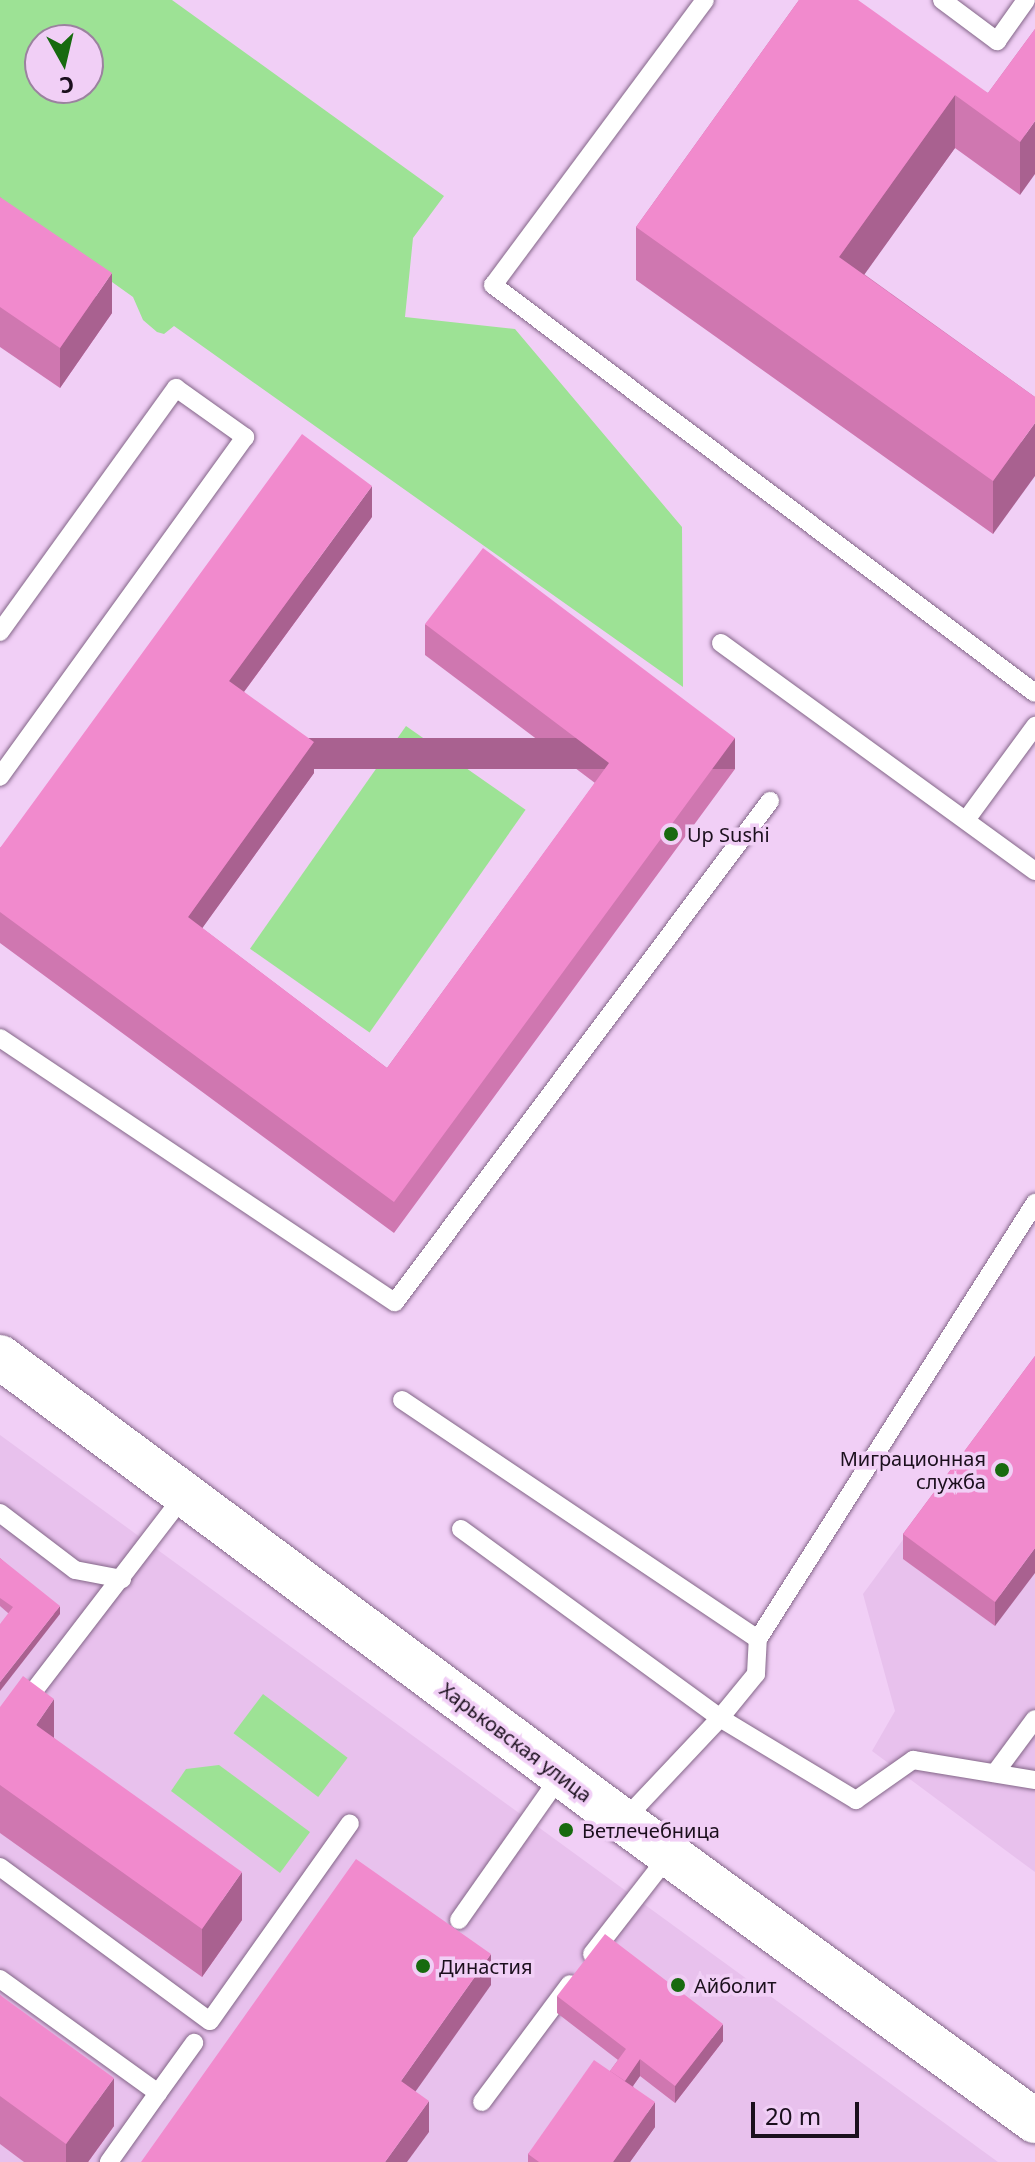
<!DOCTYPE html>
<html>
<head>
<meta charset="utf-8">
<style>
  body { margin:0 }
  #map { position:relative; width:1035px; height:2162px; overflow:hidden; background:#f1cff6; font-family:"Noto Sans",sans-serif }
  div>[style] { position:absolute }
  .built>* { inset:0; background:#e8c1ed }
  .green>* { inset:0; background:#9de295; transform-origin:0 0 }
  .roads { filter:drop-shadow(0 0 2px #836688) drop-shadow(0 0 2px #836688) }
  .service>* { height:18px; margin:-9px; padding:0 9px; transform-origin:9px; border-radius:9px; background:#fff }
  .tertiary>* { height:44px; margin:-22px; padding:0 22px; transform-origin:22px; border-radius:22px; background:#fff }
  .wall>* { inset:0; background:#cf77b0 }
  .shaded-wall>* { inset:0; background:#a96190; transform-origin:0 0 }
  .building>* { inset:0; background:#f18acd }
  .dots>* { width:22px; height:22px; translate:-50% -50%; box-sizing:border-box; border:4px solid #f1cff6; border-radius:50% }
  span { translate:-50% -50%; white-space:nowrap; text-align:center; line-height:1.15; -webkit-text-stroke:7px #f1cff6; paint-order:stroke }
  .poi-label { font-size:20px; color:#1b0f1d }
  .left { translate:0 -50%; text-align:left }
  .right { translate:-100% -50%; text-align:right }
  .street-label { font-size:20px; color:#1b0f1d }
  .north { position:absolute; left:24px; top:24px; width:80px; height:80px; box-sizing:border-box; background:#f1cff6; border:2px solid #9b829f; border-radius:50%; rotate:172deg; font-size:22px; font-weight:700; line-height:32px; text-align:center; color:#1b0f1d }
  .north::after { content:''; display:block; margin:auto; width:28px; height:36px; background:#176a0f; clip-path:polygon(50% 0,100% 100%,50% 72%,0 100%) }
  .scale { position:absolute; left:751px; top:2102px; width:108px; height:36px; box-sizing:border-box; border:4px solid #1b0f1d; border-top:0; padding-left:10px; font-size:24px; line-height:28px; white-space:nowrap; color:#1b0f1d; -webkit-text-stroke:6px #f1cff6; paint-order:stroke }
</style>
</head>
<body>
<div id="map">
  <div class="built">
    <i style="clip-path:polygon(1035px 1360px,1035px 1872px,872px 1751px,895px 1711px,863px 1594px)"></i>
    <i style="clip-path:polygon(0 1435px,998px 2162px,0 2162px)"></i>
  </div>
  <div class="green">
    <i style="clip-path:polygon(evenodd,0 0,172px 0,444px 196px,413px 238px,405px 317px,515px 329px,682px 527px,683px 687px,174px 326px,164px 334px,157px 332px,143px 320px,133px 297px,0 202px,0 0,40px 40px,88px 40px,88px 88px,40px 88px,40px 40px)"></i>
    <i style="left:406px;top:726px;width:146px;height:272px;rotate:35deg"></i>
    <i style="left:263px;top:1694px;width:106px;height:49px;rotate:37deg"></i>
    <i style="clip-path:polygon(219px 1765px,310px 1832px,280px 1873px,171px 1791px,186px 1769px)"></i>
  </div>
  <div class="roads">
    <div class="service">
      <i style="left:705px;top:0;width:355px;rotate:126.6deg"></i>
      <i style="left:493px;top:285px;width:678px;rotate:36.97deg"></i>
      <i style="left:942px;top:0;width:69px;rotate:36.7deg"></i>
      <i style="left:997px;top:41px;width:50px;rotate:-54.7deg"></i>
      <i style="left:0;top:632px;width:301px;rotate:-54.2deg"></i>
      <i style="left:176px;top:388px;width:85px;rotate:35.4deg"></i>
      <i style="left:245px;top:437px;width:419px;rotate:125.8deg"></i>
      <i style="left:721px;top:643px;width:388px;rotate:36deg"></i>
      <i style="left:966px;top:820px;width:117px;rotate:-53.7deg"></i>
      <i style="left:0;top:1038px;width:475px;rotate:33.8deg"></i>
      <i style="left:395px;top:1302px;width:626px;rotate:-53.19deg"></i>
      <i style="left:402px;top:1400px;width:429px;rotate:33.9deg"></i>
      <i style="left:0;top:1513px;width:94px;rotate:37.2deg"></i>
      <i style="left:75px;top:1570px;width:48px;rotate:10.8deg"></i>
      <i style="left:461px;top:1529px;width:321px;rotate:36.1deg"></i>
      <i style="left:720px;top:1718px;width:57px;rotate:-50.7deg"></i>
      <i style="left:756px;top:1674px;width:35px;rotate:-87deg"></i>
      <i style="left:758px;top:1639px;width:517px;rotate:-57.57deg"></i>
      <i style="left:0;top:1735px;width:302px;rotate:-52.5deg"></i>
      <i style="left:995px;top:1773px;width:67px;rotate:-53.5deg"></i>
      <i style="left:623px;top:1821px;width:141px;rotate:-46.7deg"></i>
      <i style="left:720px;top:1718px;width:159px;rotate:31.1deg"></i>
      <i style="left:856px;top:1800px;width:70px;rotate:-35.1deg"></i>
      <i style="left:913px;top:1760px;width:124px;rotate:9.3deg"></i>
      <i style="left:0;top:1867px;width:260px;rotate:36.3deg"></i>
      <i style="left:210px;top:2021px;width:242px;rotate:-54.7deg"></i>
      <i style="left:459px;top:1920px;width:177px;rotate:-54.9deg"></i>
      <i style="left:592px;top:1954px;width:125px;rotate:-52.1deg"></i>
      <i style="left:0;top:1979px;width:195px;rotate:35.8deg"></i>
      <i style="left:158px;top:2093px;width:85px;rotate:125.4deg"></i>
      <i style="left:158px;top:2093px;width:62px;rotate:-54.2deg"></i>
      <i style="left:482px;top:2102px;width:147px;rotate:-53.3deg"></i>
    </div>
    <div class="tertiary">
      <i style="left:0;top:1357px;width:777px;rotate:36.68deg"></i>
      <i style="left:623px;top:1821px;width:510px;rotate:36.06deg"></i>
    </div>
  </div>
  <div class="wall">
    <i style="clip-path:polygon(799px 0,988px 93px,1035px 29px,1020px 195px,955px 148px,864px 274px,1035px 397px,993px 534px,636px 280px,636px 227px)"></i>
    <i style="clip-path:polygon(0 197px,112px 313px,60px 388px,0 347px)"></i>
    <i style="clip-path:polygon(372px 517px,244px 692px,314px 773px,202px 928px,387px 1068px,595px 783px,425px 655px,425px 624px,735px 769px,394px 1233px,0 943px,0 848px)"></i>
    <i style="clip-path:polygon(1035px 1356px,995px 1626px,903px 1559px,903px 1534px)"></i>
    <i style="clip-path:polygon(0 1558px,60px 1614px,8px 1613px,0 1606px)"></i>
    <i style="clip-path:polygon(0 1707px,54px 1738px,242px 1920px,202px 1977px,0 1833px)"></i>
    <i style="clip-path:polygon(0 1995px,114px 2126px,88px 2162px,24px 2162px,0 2144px)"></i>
    <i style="clip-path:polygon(557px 1996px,723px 2041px,675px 2103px,640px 2076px,633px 2086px,655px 2127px,630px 2162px,528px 2162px,528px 2154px,610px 2071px,618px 2060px,557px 2013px)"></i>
  </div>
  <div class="shaded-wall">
    <i style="clip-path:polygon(955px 95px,955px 148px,839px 310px,839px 257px)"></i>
    <i style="clip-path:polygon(1035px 121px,1035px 174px,1020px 195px,1020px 142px)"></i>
    <i style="clip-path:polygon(112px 273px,112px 313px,60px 388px,60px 348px)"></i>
    <i style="clip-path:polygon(1035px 423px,1035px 476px,993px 534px,993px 481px)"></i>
    <i style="clip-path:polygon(372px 486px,372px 517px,229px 712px,229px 681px)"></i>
    <i style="left:735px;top:738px;width:31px;height:576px;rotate:90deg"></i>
    <i style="clip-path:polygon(314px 742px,314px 773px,188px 948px,188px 917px)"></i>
    <i style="clip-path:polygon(1035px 1548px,1035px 1573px,995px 1626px,995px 1602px)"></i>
    <i style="clip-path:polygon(60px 1606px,60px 1614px,0 1691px,0 1682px)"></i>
    <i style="clip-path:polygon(54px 1699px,54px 1747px,36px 1725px)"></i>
    <i style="clip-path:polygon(242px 1872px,242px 1920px,202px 1977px,202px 1929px)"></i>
    <i style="clip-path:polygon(491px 1954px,491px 1985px,401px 2112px,401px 2081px)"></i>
    <i style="clip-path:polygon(723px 2024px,723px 2041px,675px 2103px,675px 2086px)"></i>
    <i style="clip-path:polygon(640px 2059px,640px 2076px,621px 2103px,621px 2086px)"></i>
    <i style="clip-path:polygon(114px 2078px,114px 2126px,88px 2162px,66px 2162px,66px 2144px)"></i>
    <i style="clip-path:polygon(429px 2101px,429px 2132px,407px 2162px,385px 2162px)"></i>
    <i style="clip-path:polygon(655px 2102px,655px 2127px,630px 2162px,613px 2162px)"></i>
  </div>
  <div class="building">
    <i style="clip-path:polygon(799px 0,858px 0,988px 93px,1035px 29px,1035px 121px,1020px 142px,955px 95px,839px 257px,1035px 397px,1035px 423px,993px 481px,636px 227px)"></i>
    <i style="clip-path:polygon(0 197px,112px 273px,60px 348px,0 307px)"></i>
    <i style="clip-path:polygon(302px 434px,372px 486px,229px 681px,314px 742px,188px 917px,387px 1068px,609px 763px,425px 624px,483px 548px,735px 738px,394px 1202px,0 912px,0 848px)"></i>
    <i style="clip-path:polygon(1035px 1356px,1035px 1548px,995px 1602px,903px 1534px)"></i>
    <i style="clip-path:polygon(0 1558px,60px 1606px,0 1682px,0 1624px,13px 1607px,0 1598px)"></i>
    <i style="clip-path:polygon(23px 1676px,54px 1699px,36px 1725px,242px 1872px,202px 1929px,0 1785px,0 1707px)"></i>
    <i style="clip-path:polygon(356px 1859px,491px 1954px,401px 2081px,429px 2101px,385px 2162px,141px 2162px)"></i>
    <i style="clip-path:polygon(605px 1934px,723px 2024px,675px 2086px,640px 2059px,625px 2081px,610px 2071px,626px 2049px,557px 1996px)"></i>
    <i style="clip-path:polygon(0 1995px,114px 2078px,66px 2144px,0 2096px)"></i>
    <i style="clip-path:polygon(594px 2060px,655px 2102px,613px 2162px,539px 2162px,528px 2154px)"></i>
  </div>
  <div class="dots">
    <i style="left:671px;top:834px;background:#176a0f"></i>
    <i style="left:1002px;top:1470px;background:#176a0f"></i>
    <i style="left:566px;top:1830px;background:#176a0f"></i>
    <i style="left:423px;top:1966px;background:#176a0f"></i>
    <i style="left:678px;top:1985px;background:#176a0f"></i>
  </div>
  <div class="poi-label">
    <span class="left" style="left:687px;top:834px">Up Sushi</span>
    <span class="right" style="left:986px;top:1470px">Миграционная<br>служба</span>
    <span class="left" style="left:582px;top:1830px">Ветлечебница</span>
    <span class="left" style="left:439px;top:1966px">Династия</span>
    <span class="left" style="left:694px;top:1985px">Айболит</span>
  </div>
  <div class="street-label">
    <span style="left:516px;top:1742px;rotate:37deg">Харьковская улица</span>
  </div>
  <div class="north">С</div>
  <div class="scale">20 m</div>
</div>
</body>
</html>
